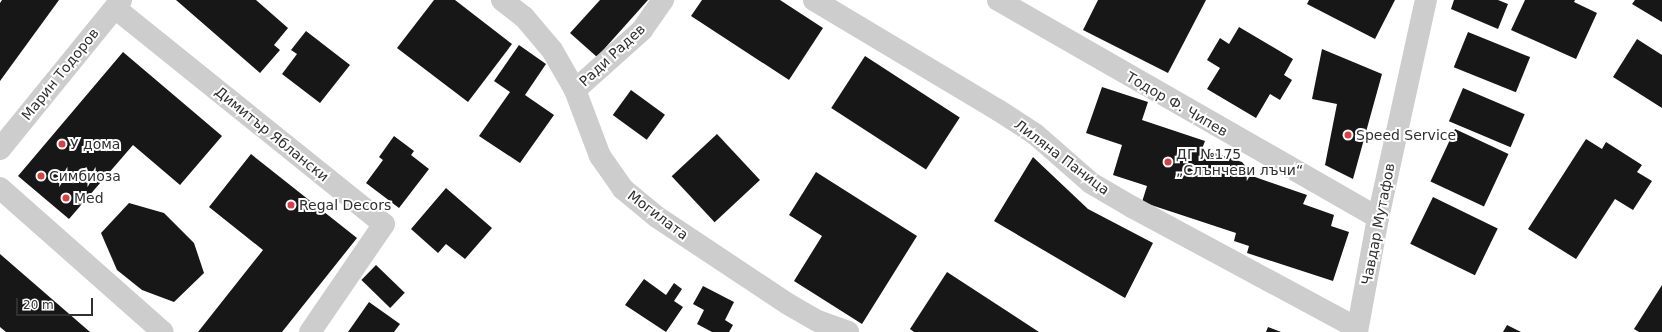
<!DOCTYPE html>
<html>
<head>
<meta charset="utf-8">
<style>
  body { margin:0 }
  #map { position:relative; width:1662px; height:332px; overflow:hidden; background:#fff; font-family:"DejaVu Sans",sans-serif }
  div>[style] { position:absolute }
  .building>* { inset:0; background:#171717; transform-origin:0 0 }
  .minor>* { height:22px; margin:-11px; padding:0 11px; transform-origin:11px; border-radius:11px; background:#cdcdcd }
  .tertiary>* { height:22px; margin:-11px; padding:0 11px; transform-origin:11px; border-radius:11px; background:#cdcdcd }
  .dots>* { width:11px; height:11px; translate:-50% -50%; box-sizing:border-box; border:2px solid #fff; border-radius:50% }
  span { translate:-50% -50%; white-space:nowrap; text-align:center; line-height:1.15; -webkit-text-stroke:4px #fff; paint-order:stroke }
  .street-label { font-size:14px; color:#303030 }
  .poi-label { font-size:14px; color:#303030 }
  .left { translate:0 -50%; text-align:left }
  .scale { position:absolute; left:16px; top:298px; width:77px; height:18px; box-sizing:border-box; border:2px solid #303030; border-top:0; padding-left:5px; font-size:12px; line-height:14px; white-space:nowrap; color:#303030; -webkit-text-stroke:3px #fff; paint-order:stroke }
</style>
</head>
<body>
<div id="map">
  <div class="building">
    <i style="clip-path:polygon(2px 0,59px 0,0 81px,0 3px)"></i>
    <i style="clip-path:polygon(176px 0,256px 0,288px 28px,274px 45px,280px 50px,260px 73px)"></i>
    <i style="clip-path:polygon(434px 0,455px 0,512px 44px,468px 102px,397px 48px)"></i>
    <i style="clip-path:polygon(600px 0,648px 0,597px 57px,570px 33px)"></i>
    <i style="clip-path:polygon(702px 0,780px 0,823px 28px,789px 80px,691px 16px)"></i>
    <i style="clip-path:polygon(1098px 0,1206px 0,1168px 73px,1083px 30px)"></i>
    <i style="clip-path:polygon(1309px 0,1395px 0,1375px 39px,1307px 4px)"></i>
    <i style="clip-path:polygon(1454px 0,1498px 0,1508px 4px,1498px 29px,1451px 9px)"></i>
    <i style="clip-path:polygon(1525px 0,1575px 0,1574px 2px,1597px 13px,1576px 59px,1511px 30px)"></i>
    <i style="clip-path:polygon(1635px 0,1662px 0,1662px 22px,1632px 4px)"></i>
    <i style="clip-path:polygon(1239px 27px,1293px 59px,1284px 75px,1292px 80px,1280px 100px,1270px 94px,1256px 118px,1207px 89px,1220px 68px,1207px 60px,1220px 38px,1229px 44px)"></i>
    <i style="clip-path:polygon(306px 31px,350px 65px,320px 103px,282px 74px,297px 54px,291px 50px)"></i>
    <i style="left:1468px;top:32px;width:67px;height:38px;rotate:22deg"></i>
    <i style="clip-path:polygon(1637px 39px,1662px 55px,1662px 108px,1613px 77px)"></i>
    <i style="clip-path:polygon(519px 45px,546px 64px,525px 95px,554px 115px,520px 163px,479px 136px,510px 92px,494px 81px)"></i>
    <i style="clip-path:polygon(1322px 49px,1382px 74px,1353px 179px,1325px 165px,1337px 104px,1312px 99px)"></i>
    <i style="clip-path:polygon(123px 52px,222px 136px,180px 185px,133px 145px,69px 219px,18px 176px)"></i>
    <i style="left:865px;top:56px;width:113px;height:62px;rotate:33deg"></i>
    <i style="clip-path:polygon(1102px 87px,1148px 102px,1142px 120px,1205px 141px,1202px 149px,1242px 162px,1255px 177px,1307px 195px,1303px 204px,1334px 215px,1331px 226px,1349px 232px,1333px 281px,1247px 253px,1249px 246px,1234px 241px,1236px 233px,1142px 202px,1147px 186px,1113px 175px,1122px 145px,1086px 133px)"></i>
    <i style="left:1463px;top:88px;width:67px;height:36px;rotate:23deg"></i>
    <i style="left:631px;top:90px;width:42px;height:31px;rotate:36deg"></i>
    <i style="left:1455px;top:129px;width:59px;height:58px;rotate:25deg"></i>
    <i style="left:717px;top:134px;width:63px;height:62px;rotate:47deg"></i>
    <i style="clip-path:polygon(394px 136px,414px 151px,411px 155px,429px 169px,399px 208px,366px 183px,383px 160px,379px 157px)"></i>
    <i style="clip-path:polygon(1586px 139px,1602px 149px,1606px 142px,1642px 165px,1637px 172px,1652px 181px,1633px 210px,1615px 199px,1576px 259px,1528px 229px)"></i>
    <i style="clip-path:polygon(251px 154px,357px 238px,282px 332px,198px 332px,263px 250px,209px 207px)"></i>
    <i style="clip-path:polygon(1033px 157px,1088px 209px,1153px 243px,1125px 298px,994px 221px)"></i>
    <i style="clip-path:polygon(816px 172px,917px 236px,862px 324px,794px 281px,822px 236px,789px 215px)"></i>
    <i style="clip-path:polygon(446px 188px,492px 228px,465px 259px,446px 244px,438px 253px,411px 229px)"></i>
    <i style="left:1433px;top:197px;width:72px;height:52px;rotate:26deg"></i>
    <i style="clip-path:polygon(129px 203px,164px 213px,194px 243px,204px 273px,174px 302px,142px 290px,117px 270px,101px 233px)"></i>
    <i style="clip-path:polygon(0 254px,90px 332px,6px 332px,0 327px)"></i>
    <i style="left:376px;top:265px;width:40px;height:21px;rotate:44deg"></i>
    <i style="clip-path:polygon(947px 272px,1039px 332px,914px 332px,910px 329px)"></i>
    <i style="clip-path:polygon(644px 279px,666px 295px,674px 283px,682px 289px,674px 301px,683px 307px,666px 332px,625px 305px)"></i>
    <i style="clip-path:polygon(1662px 285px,1662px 332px,1639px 332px,1634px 329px)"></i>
    <i style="clip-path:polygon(703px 286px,734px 302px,725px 320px,733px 325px,729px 332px,712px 332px,697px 324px,704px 310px,693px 304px)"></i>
    <i style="clip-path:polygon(369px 302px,400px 324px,394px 332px,348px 332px)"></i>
    <i style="clip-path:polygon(1507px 325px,1521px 332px,1503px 332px)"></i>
    <i style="clip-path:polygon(1268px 327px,1281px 332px,1266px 332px)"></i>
  </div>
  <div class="minor">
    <i style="left:814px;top:0;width:214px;rotate:30.9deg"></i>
    <i style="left:998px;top:110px;width:44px;rotate:33deg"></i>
    <i style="left:1035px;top:134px;width:74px;rotate:41.2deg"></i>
    <i style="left:1091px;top:183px;width:48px;rotate:30.3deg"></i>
    <i style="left:1132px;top:207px;width:255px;rotate:28.3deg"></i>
    <i style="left:998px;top:0;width:438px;rotate:29.8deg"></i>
    <i style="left:115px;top:8px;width:345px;rotate:38.8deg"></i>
    <i style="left:384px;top:224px;width:131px;rotate:124.4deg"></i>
    <i style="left:575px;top:90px;width:90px;rotate:-41.8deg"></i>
    <i style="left:642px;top:30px;width:37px;rotate:-55deg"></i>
    <i style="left:0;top:149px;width:192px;rotate:-50.9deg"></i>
    <i style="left:0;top:188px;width:217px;rotate:41.5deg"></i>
    <i style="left:1357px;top:332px;width:116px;rotate:-79.6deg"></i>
    <i style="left:1378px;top:218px;width:223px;rotate:-77.6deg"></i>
  </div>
  <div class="tertiary">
    <i style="left:502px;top:0;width:28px;rotate:38deg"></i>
    <i style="left:524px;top:17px;width:43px;rotate:49.7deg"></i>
    <i style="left:552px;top:50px;width:46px;rotate:60.1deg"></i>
    <i style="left:575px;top:90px;width:71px;rotate:69.3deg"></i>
    <i style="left:600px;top:156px;width:40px;rotate:55.1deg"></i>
    <i style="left:623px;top:189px;width:44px;rotate:39.5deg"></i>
    <i style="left:657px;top:217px;width:157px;rotate:33.6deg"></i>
    <i style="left:788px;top:304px;width:34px;rotate:30deg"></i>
    <i style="left:818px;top:321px;width:32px;rotate:20deg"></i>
  </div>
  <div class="dots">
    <i style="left:1348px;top:135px;background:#d94045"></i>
    <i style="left:62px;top:144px;background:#d94045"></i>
    <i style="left:1168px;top:162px;background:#d94045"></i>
    <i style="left:41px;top:176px;background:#d94045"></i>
    <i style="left:66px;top:198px;background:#d94045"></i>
    <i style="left:291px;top:205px;background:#d94045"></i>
  </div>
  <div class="street-label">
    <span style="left:612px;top:55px;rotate:-43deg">Ради Радев</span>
    <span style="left:60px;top:74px;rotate:-51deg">Марин Тодоров</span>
    <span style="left:1177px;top:104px;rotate:30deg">Тодор Ф. Чипев</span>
    <span style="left:272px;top:134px;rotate:39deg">Димитър Яблански</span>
    <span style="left:1062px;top:157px;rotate:37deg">Лиляна Паница</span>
    <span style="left:658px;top:215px;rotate:37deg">Могилата</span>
    <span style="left:1378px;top:224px;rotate:-79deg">Чавдар Мутафов</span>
  </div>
  <div class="poi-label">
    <span class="left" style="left:1356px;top:135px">Speed Service</span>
    <span class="left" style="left:70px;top:144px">У дома</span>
    <span class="left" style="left:1176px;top:162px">ДГ №175<br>„Слънчеви лъчи“</span>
    <span class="left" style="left:49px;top:176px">Симбиоза</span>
    <span class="left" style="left:74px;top:198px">Med</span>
    <span class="left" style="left:299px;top:205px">Regal Decors</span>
  </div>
  <div class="scale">20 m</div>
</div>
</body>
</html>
